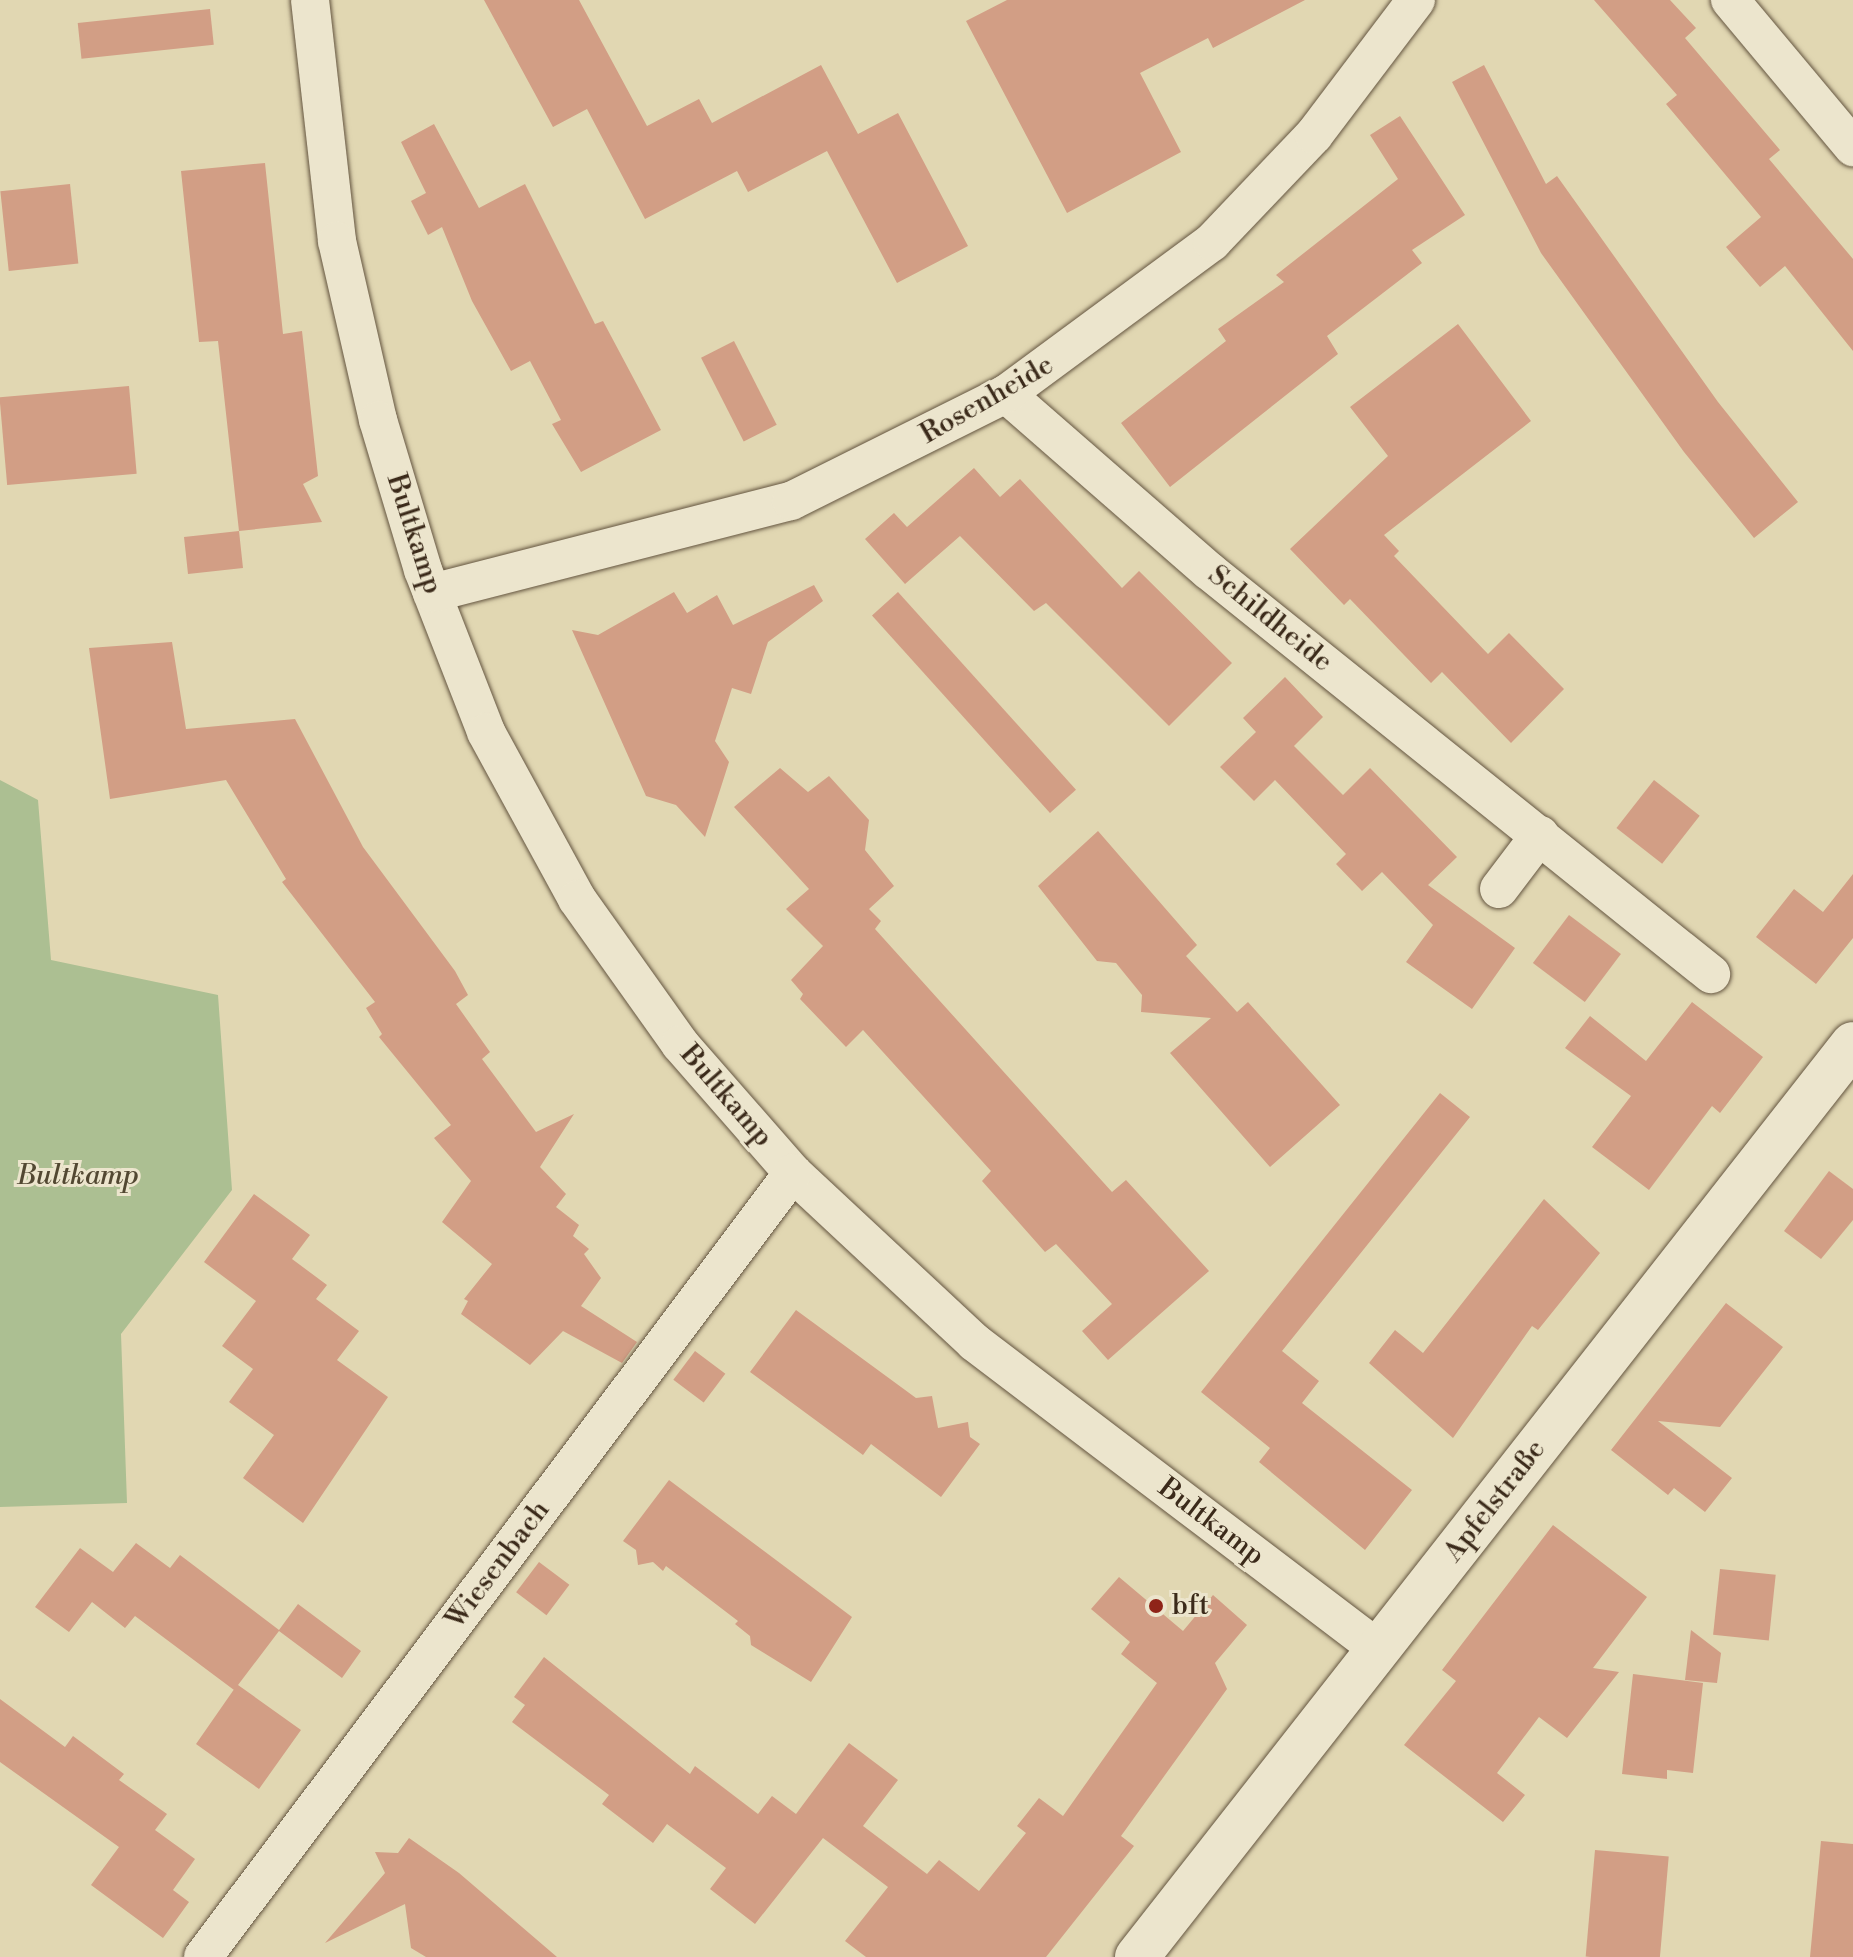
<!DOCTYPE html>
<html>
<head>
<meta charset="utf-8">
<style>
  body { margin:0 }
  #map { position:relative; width:1853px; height:1957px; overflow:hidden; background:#e1d7b2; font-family:"Libre Bodoni",serif }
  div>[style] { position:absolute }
  .green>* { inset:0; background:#acbf92 }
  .building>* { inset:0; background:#d29e85; transform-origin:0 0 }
  .roads { filter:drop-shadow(0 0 2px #645540) drop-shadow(0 0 2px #645540) }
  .minor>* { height:38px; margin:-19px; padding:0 19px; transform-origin:19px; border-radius:19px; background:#ece5cd }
  .tertiary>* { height:44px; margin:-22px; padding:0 22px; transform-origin:22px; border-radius:22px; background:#ece5cd }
  .dots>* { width:22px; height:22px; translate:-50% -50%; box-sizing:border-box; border:4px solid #ece5cd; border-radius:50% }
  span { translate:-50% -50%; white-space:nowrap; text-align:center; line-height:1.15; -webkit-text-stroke:6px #ece5cd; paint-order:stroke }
  .street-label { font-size:28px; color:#3b2a1a }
  .park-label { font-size:28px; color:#524832; font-style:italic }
  .poi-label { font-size:28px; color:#3b2a1a }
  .left { translate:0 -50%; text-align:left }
</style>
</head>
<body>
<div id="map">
  <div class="green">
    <i style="clip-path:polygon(0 780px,38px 800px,51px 960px,218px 995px,232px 1190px,121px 1334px,127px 1503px,0 1507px)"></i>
  </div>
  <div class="building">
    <i style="clip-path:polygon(484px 0,579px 0,647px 126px,699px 99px,712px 123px,821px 65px,858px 134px,898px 113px,968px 246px,897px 283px,827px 151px,748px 192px,737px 171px,645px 219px,587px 109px,553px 127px)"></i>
    <i style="clip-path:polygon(1007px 0,1305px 0,1213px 48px,1208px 38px,1140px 73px,1181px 152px,1067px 213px,966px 21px)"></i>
    <i style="clip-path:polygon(1594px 0,1670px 0,1696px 28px,1685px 38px,1780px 150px,1769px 159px,1853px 259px,1853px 351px,1785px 266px,1760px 287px,1726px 247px,1761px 217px,1666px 104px,1677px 95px)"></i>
    <i style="left:210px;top:9px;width:36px;height:133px;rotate:84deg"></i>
    <i style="clip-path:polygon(1484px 65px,1546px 184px,1557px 176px,1718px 402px,1798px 502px,1754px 538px,1684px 452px,1541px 253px,1452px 82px)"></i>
    <i style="clip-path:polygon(1400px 116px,1465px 215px,1412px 250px,1422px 263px,1327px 336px,1338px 354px,1170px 487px,1121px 423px,1226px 341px,1218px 329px,1284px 282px,1276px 275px,1398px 179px,1370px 135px)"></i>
    <i style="clip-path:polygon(434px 124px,479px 208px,525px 184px,595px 324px,603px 321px,661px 430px,581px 472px,552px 424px,561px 420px,530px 361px,511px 371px,472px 301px,442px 227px,428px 235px,411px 201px,426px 193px,401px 142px)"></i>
    <i style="clip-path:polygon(265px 163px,283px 334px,302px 331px,318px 476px,303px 484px,322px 522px,239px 531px,243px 568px,188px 574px,184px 537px,239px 531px,218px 341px,199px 342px,181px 171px)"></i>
    <i style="left:70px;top:184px;width:80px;height:70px;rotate:84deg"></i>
    <i style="clip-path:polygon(1458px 324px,1531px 421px,1384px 535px,1399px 551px,1394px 556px,1488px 654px,1509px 633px,1564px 689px,1511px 743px,1442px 672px,1431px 683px,1350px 599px,1344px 605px,1290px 549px,1388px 456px,1350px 407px)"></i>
    <i style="left:734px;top:341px;width:94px;height:37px;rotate:63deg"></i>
    <i style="left:129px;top:386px;width:88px;height:130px;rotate:85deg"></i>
    <i style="clip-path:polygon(974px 468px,1000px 497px,1020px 479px,1122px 588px,1139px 571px,1232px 663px,1169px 726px,1046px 603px,1034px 611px,960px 536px,905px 584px,865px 539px,894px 513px,907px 527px)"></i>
    <i style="clip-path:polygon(814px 585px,823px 601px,768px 642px,751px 694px,732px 688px,715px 741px,729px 762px,705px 837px,676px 805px,646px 796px,572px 630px,598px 635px,674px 592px,687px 613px,717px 595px,733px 625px)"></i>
    <i style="left:898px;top:592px;width:266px;height:35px;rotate:48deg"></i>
    <i style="clip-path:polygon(172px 642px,186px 729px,295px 719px,363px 847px,455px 971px,468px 995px,456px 1004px,490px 1052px,482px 1059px,536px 1132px,574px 1114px,540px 1167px,566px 1194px,556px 1207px,579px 1225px,573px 1236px,589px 1249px,584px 1254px,601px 1278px,581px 1306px,637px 1342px,622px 1363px,563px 1331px,530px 1365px,461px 1314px,468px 1301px,464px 1299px,492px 1264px,442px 1222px,471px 1181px,434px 1138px,451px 1125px,379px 1037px,382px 1034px,366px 1008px,375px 1002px,282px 882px,286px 879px,226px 780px,110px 799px,89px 648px)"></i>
    <i style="clip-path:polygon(1285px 677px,1323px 717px,1294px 746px,1343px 795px,1370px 768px,1457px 857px,1428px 885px,1515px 948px,1472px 1009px,1406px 962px,1433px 925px,1382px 872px,1362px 891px,1336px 864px,1346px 854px,1275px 780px,1254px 801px,1220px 767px,1256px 732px,1243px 718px)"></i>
    <i style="clip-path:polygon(780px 768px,808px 792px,829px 776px,869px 820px,865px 850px,894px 886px,869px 909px,881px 921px,875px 929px,1112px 1192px,1126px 1180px,1209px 1271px,1108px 1360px,1082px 1331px,1112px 1304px,1056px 1244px,1045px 1252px,982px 1181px,991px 1171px,863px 1030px,846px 1047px,800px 999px,803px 994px,791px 980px,823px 946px,786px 909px,809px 889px,734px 807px)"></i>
    <i style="left:1654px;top:780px;width:58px;height:61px;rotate:38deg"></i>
    <i style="clip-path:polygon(1098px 831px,1197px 945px,1186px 956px,1237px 1012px,1248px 1002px,1340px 1105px,1270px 1167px,1170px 1053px,1211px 1018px,1141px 1012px,1142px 995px,1116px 963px,1097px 961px,1038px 886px)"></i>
    <i style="clip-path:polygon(1853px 874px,1853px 938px,1816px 984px,1756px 937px,1794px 889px,1823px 912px)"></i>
    <i style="left:1569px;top:915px;width:65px;height:60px;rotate:37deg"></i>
    <i style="clip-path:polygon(1692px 1002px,1763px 1057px,1720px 1113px,1712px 1106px,1649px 1190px,1592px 1147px,1631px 1096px,1565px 1048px,1590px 1016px,1646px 1061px)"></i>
    <i style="clip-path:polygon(1440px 1093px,1470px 1117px,1282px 1351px,1319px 1381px,1302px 1403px,1412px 1490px,1365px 1550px,1259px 1462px,1270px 1448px,1201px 1392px)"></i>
    <i style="clip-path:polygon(1829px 1171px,1853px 1189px,1853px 1220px,1821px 1259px,1784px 1231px)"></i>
    <i style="clip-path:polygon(254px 1194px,310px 1235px,292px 1259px,327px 1285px,316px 1299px,359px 1331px,337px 1360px,388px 1397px,303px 1523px,243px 1478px,274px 1435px,229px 1402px,253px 1369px,222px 1346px,256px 1301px,204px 1262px)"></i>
    <i style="clip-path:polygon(1544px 1199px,1600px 1253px,1538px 1330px,1532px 1326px,1453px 1438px,1369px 1363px,1395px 1330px,1423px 1353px)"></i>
    <i style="clip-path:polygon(1726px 1303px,1783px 1347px,1720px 1427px,1658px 1421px,1732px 1478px,1705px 1512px,1674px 1488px,1668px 1495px,1611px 1450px)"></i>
    <i style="clip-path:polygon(796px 1310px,916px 1398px,932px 1396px,938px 1428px,968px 1422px,970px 1437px,980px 1444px,941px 1497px,871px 1444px,863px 1455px,750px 1372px)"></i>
    <i style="left:695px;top:1351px;width:38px;height:36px;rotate:37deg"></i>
    <i style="clip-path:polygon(669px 1480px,852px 1617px,811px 1682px,751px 1645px,750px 1636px,735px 1624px,738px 1621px,666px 1566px,663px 1571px,653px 1562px,638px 1565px,636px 1550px,623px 1541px)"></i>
    <i style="clip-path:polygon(1553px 1525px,1647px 1597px,1593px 1668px,1619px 1672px,1567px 1738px,1539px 1717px,1497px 1773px,1525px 1795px,1503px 1822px,1404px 1745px,1456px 1681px,1442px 1670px)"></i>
    <i style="clip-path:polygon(136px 1543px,170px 1568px,180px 1555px,279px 1630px,298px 1604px,361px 1651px,342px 1678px,279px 1631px,238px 1685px,301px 1730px,259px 1789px,196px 1744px,237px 1685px,234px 1690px,135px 1616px,125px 1628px,92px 1602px,69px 1632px,35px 1607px,80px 1548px,113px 1572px)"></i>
    <i style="left:539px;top:1562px;width:38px;height:38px;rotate:37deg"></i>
    <i style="left:1720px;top:1569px;width:56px;height:66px;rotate:6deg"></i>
    <i style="clip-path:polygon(1119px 1577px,1183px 1631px,1213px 1595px,1247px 1625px,1215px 1663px,1227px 1689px,1121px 1836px,1134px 1846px,1046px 1957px,866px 1957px,845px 1941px,888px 1887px,823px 1838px,755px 1924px,710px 1889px,726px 1868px,667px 1824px,653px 1843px,602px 1804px,609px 1795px,512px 1722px,525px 1705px,514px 1697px,544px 1657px,690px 1774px,695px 1766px,758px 1814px,772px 1796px,796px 1814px,849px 1743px,898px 1780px,863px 1826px,927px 1874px,939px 1860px,979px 1891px,1026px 1833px,1017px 1826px,1039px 1798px,1063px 1816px,1157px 1683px,1121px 1654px,1130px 1642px,1091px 1609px)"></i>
    <i style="clip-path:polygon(1691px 1630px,1721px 1653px,1717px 1683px,1685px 1680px)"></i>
    <i style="clip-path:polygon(1633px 1674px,1703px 1683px,1693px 1773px,1667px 1770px,1667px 1779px,1622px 1774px)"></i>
    <i style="clip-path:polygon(0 1699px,65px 1747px,73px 1736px,124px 1774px,119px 1780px,167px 1814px,155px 1830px,195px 1859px,173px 1890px,189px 1902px,163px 1938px,91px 1885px,119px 1847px,0 1762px)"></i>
    <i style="clip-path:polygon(409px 1838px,459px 1873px,557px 1957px,426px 1957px,411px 1948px,405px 1904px,325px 1943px,385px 1873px,375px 1852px,398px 1853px)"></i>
    <i style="clip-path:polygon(1821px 1841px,1853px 1844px,1853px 1957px,1810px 1957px)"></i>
    <i style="left:1595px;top:1850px;width:74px;height:107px;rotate:5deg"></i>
  </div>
  <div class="roads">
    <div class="minor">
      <i style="left:310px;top:0;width:243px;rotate:83.6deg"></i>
      <i style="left:337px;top:241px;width:184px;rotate:77.1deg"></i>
      <i style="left:378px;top:420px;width:157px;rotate:73.3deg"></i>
      <i style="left:423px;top:570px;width:174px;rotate:68.7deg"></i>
      <i style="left:486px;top:732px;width:190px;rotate:61.4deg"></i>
      <i style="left:577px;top:899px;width:178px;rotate:54.6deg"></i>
      <i style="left:680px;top:1044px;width:171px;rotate:48.8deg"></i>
      <i style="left:793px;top:1173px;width:248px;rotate:43deg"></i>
      <i style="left:974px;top:1342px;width:507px;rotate:37.23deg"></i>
      <i style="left:1730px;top:0;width:192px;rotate:50.1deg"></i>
      <i style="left:1006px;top:394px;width:269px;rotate:41.1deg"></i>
      <i style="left:1209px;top:571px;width:644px;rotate:38.76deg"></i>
      <i style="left:432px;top:593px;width:371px;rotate:-14.4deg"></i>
      <i style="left:791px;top:501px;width:240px;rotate:-26.5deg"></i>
      <i style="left:1006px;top:394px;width:256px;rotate:-36.4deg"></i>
      <i style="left:1212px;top:242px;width:148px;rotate:-46.4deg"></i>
      <i style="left:1314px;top:135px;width:169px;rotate:-52.9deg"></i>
      <i style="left:1499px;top:889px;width:68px;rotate:-52.8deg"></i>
      <i style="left:203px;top:1957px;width:981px;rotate:-53.04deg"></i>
    </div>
    <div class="tertiary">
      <i style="left:1137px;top:1957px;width:1160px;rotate:-51.9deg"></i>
    </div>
  </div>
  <div class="dots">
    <i style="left:1156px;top:1606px;background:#8f2418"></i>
  </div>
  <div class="street-label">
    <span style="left:987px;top:400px;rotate:-30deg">Rosenheide</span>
    <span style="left:414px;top:534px;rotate:72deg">Bultkamp</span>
    <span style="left:1270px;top:619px;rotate:39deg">Schildheide</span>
    <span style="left:726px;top:1096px;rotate:49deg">Bultkamp</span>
    <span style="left:1495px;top:1501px;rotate:-52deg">Apfelstraße</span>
    <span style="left:1211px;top:1522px;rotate:37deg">Bultkamp</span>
    <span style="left:498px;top:1565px;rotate:-53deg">Wiesenbach</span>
  </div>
  <div class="park-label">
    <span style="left:78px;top:1176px">Bultkamp</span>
  </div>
  <div class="poi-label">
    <span class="left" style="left:1172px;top:1606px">bft</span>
  </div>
</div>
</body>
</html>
